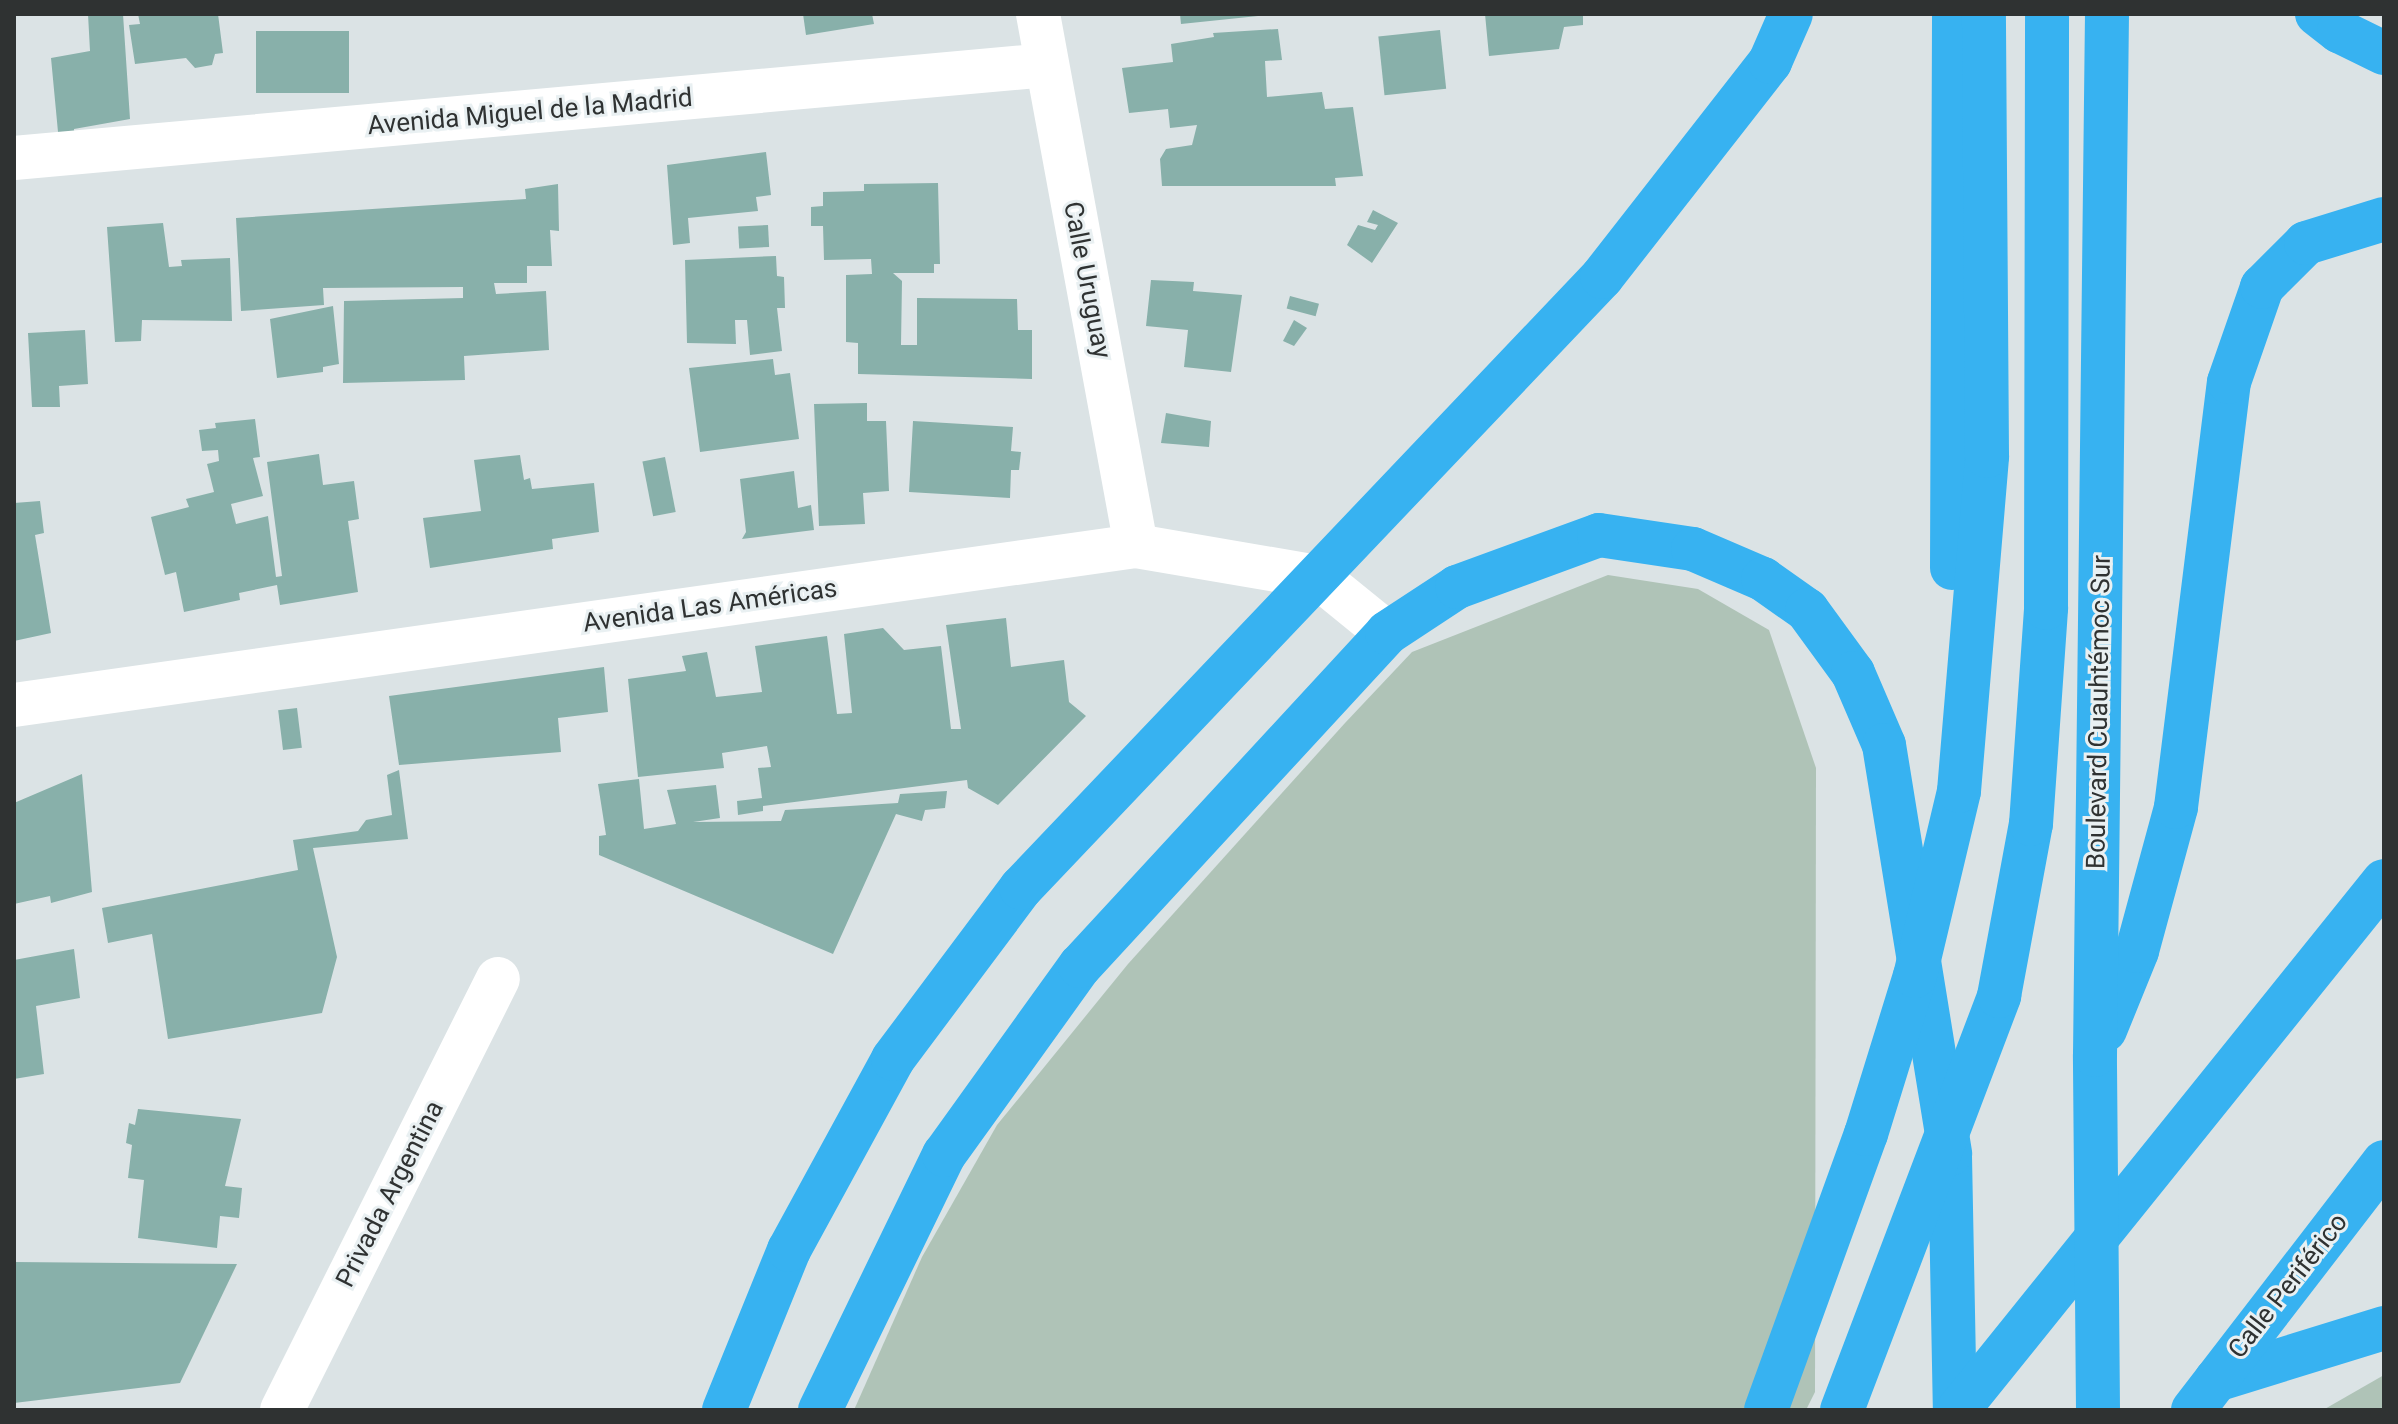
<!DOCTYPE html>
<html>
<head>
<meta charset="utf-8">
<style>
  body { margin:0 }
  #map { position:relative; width:2398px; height:1424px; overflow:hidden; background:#dbe3e5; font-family:Roboto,sans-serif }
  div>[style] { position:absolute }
  .green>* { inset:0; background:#afc3b7 }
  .building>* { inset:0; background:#88b0aa; transform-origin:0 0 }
  .street>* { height:44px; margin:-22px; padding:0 22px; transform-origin:22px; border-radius:22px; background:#fff }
  .highway>* { height:44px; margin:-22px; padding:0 22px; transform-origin:22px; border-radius:22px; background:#37b2f1 }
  span { translate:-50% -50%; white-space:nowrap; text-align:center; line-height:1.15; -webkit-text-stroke:6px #e9f0f2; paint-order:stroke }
  .street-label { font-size:26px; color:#2f3232 }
  .frame { position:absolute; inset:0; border:16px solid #2f3232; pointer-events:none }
</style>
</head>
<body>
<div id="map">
  <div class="green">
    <i style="clip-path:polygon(1608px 575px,1698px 589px,1769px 630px,1816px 768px,1815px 1392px,1806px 1410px,854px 1410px,922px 1257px,997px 1125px,1128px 964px,1345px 723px,1412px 652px)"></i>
    <i style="clip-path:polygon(2384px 1375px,2384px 1410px,2323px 1410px)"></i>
  </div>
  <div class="building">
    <i style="clip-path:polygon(88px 14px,123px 14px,130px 119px,74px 129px,75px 145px,58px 132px,51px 58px,90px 51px)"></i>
    <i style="clip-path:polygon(138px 14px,218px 14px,223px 53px,215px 54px,212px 65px,195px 68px,186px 58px,135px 64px,129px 25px,140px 24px)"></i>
    <i style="clip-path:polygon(803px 14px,872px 14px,874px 24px,806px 35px)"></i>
    <i style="clip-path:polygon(1180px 14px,1258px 14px,1258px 16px,1181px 24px)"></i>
    <i style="clip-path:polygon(1485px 14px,1583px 14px,1583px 25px,1564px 27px,1559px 49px,1489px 56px)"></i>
    <i style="clip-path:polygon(1278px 29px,1282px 60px,1265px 61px,1267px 97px,1322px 92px,1325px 109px,1353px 107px,1363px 176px,1335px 178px,1336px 186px,1162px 186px,1160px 159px,1166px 149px,1192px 145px,1197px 125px,1170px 128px,1168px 109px,1129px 113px,1122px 68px,1173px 62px,1171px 44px,1214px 37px,1213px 33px)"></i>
    <i style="left:1440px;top:30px;width:59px;height:62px;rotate:84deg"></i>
    <i style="left:256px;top:31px;width:93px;height:62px"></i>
    <i style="clip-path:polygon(766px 152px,771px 195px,756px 197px,758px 211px,688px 218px,690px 243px,673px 245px,667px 165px)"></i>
    <i style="clip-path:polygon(938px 183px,940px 264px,934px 264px,934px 273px,893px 273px,902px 281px,901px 345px,917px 345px,917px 298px,1017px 299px,1018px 330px,1032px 330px,1032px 379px,858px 374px,858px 343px,846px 342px,846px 275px,872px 274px,871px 259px,824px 260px,823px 226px,811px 226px,811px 207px,823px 206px,823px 192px,864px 191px,864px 184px)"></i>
    <i style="clip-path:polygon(558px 184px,559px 231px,550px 230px,552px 266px,527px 266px,527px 283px,494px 283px,496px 294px,546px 291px,549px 350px,464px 356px,465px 380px,343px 383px,344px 301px,463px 298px,463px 287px,323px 288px,324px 305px,241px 311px,236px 218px,526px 199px,525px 189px)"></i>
    <i style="clip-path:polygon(1373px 210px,1398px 223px,1372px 263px,1347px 245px,1358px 225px,1375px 230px,1378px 225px,1367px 222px)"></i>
    <i style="clip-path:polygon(163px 223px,169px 267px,182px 266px,181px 260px,230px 258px,232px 321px,142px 320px,141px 341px,115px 342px,107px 227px)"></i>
    <i style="left:768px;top:225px;width:22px;height:30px;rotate:87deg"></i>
    <i style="clip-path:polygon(776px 256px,777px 276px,784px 277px,785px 308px,777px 308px,782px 351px,750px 355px,747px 320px,735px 320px,736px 344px,687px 343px,685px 260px)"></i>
    <i style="clip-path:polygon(1151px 280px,1194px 282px,1193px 291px,1242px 295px,1231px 372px,1184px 367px,1188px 330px,1146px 326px)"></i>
    <i style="left:1290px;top:296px;width:30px;height:13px;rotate:15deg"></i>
    <i style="clip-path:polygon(333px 306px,339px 364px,323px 367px,323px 372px,277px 378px,270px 319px)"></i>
    <i style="clip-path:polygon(1294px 320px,1307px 328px,1294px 346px,1283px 341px)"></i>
    <i style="clip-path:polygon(85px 330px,88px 384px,59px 386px,60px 407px,32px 407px,28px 333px)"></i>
    <i style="clip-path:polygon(773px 359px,775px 375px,790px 373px,799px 439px,700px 452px,689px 368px)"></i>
    <i style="clip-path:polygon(867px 403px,867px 421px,886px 421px,889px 491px,863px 493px,865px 524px,819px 526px,814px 404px)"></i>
    <i style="clip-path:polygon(1166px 413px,1211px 421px,1209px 447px,1161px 443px)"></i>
    <i style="clip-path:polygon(255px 419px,260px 457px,253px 458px,263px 496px,231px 504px,236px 524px,268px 516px,276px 577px,282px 576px,267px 462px,319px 454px,323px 485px,354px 481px,359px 519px,348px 521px,358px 592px,280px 605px,277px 585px,239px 593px,240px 600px,184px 612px,176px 572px,165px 575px,151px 517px,189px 507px,186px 499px,214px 492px,207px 464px,219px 461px,218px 450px,202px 451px,199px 430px,216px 428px,215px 423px)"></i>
    <i style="clip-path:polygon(913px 421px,1013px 427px,1011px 451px,1021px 452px,1019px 470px,1011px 470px,1010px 498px,909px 492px)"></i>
    <i style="clip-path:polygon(520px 455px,524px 480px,530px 478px,532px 489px,594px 483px,599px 532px,552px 539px,553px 549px,430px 568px,423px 518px,481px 511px,474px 460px)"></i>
    <i style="left:665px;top:457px;width:56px;height:23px;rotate:79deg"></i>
    <i style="clip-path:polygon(794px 471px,798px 508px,811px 505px,814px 530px,742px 539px,746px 532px,740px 479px)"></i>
    <i style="clip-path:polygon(40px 501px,44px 533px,35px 535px,51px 633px,14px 641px,14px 503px)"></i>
    <i style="clip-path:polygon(1006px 618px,1011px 667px,1064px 660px,1069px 702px,1086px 716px,998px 805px,968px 788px,967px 780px,763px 806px,763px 811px,738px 815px,737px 801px,762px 798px,758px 768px,771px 767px,767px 746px,722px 753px,724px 768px,638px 777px,628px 679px,686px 671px,682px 656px,707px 652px,716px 697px,762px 692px,755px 646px,827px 636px,837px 714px,852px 713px,844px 634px,883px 628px,904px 650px,941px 646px,951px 729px,961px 729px,946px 625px)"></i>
    <i style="clip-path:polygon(604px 667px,608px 712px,558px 718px,561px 752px,399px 765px,389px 696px)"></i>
    <i style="left:297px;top:708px;width:40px;height:19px;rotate:83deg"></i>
    <i style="clip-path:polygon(399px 770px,408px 839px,313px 848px,337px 957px,322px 1013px,168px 1039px,152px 934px,108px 943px,102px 908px,298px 870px,293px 840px,358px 831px,366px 820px,392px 815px,387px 775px)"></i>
    <i style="clip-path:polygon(82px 774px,92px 892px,51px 903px,50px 896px,14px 904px,14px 803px)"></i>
    <i style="clip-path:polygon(639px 779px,644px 829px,676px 824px,667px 790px,716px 785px,720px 818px,693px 822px,781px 821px,785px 810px,898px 803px,900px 794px,947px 791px,945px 808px,925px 810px,922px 821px,896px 814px,833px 954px,599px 855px,599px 836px,606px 835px,598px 784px)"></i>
    <i style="clip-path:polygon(74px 949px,80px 998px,36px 1006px,44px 1074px,14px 1079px,14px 960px)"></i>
    <i style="clip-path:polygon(138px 1109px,241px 1119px,225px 1186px,242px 1188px,239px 1218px,220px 1216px,217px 1248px,138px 1238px,144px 1180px,128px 1178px,132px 1145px,126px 1143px,129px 1123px,135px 1125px)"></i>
    <i style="clip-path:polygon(14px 1262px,237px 1264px,180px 1383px,14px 1403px)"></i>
  </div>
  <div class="street">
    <i style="left:1038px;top:14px;width:541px;rotate:79.56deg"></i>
    <i style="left:14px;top:158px;width:1037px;rotate:-5.14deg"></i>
    <i style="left:14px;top:705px;width:1133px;rotate:-8.07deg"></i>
    <i style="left:1136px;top:546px;width:185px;rotate:9.7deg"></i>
    <i style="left:1318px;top:577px;width:89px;rotate:39.1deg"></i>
    <i style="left:282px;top:1410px;width:482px;rotate:-63.4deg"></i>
  </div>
  <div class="highway">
    <i style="left:2317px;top:14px;width:28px;rotate:38deg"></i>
    <i style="left:2339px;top:31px;width:50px;rotate:26.1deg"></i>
    <i style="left:1952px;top:568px;width:554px;rotate:-89.79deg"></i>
    <i style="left:2105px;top:1030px;width:85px;rotate:-67.9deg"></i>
    <i style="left:2137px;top:951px;width:149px;rotate:-74.8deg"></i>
    <i style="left:2176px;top:807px;width:428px;rotate:-82.9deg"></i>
    <i style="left:2229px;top:382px;width:101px;rotate:-70.8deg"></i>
    <i style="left:2262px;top:287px;width:62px;rotate:-45deg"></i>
    <i style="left:2306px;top:243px;width:82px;rotate:-17.1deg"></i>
    <i style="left:1950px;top:1156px;width:254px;rotate:88.9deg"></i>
    <i style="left:2216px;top:1380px;width:176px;rotate:-17.2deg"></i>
    <i style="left:724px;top:1410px;width:173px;rotate:-67.9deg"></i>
    <i style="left:789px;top:1250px;width:217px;rotate:-61.4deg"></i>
    <i style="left:893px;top:1059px;width:214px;rotate:-53.2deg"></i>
    <i style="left:1021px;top:888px;width:843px;rotate:-46.44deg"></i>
    <i style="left:1602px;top:277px;width:273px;rotate:-52deg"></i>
    <i style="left:1770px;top:62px;width:52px;rotate:-66.4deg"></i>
    <i style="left:820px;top:1410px;width:284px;rotate:-64.1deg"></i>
    <i style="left:944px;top:1155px;width:233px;rotate:-54.3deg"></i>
    <i style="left:1080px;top:966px;width:453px;rotate:-47.3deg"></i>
    <i style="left:1387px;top:633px;width:84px;rotate:-33.3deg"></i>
    <i style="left:1457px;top:587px;width:151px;rotate:-20.1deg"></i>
    <i style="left:1599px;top:535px;width:95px;rotate:8.5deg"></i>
    <i style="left:1693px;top:549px;width:76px;rotate:23.2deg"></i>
    <i style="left:1763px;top:579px;width:54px;rotate:35.2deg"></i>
    <i style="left:1807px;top:610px;width:78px;rotate:53.9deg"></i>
    <i style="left:1853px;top:673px;width:78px;rotate:66.7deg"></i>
    <i style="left:1884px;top:745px;width:414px;rotate:80.8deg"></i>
    <i style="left:1766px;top:1410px;width:294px;rotate:-70.1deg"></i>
    <i style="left:1866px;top:1134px;width:165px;rotate:-72.8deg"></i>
    <i style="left:1915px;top:976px;width:190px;rotate:-76.6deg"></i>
    <i style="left:1959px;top:791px;width:336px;rotate:-85.2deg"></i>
    <i style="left:1987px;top:456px;width:442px;rotate:-90.4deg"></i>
    <i style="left:1842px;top:1410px;width:443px;rotate:-69.2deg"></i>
    <i style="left:1999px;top:996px;width:175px;rotate:-79.5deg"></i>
    <i style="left:2031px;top:824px;width:217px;rotate:-86deg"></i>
    <i style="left:2046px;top:608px;width:594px;rotate:-89.9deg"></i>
    <i style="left:1958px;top:1410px;width:679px;rotate:-51.16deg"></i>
    <i style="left:2098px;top:1410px;width:355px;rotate:-90.5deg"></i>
    <i style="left:2095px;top:1055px;width:1041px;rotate:-89.34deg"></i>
    <i style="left:2193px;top:1410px;width:313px;rotate:-52.4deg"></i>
  </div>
  <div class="street-label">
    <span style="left:530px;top:112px;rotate:-5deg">Avenida Miguel de la Madrid</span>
    <span style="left:1087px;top:280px;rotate:79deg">Calle Uruguay</span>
    <span style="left:710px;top:606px;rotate:-8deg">Avenida Las Américas</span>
    <span style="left:2099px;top:712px;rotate:-89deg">Boulevard Cuauhtémoc Sur</span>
    <span style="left:390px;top:1194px;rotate:-63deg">Privada Argentina</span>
    <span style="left:2288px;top:1286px;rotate:-52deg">Calle Periférico</span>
  </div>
  <div class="frame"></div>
</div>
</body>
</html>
